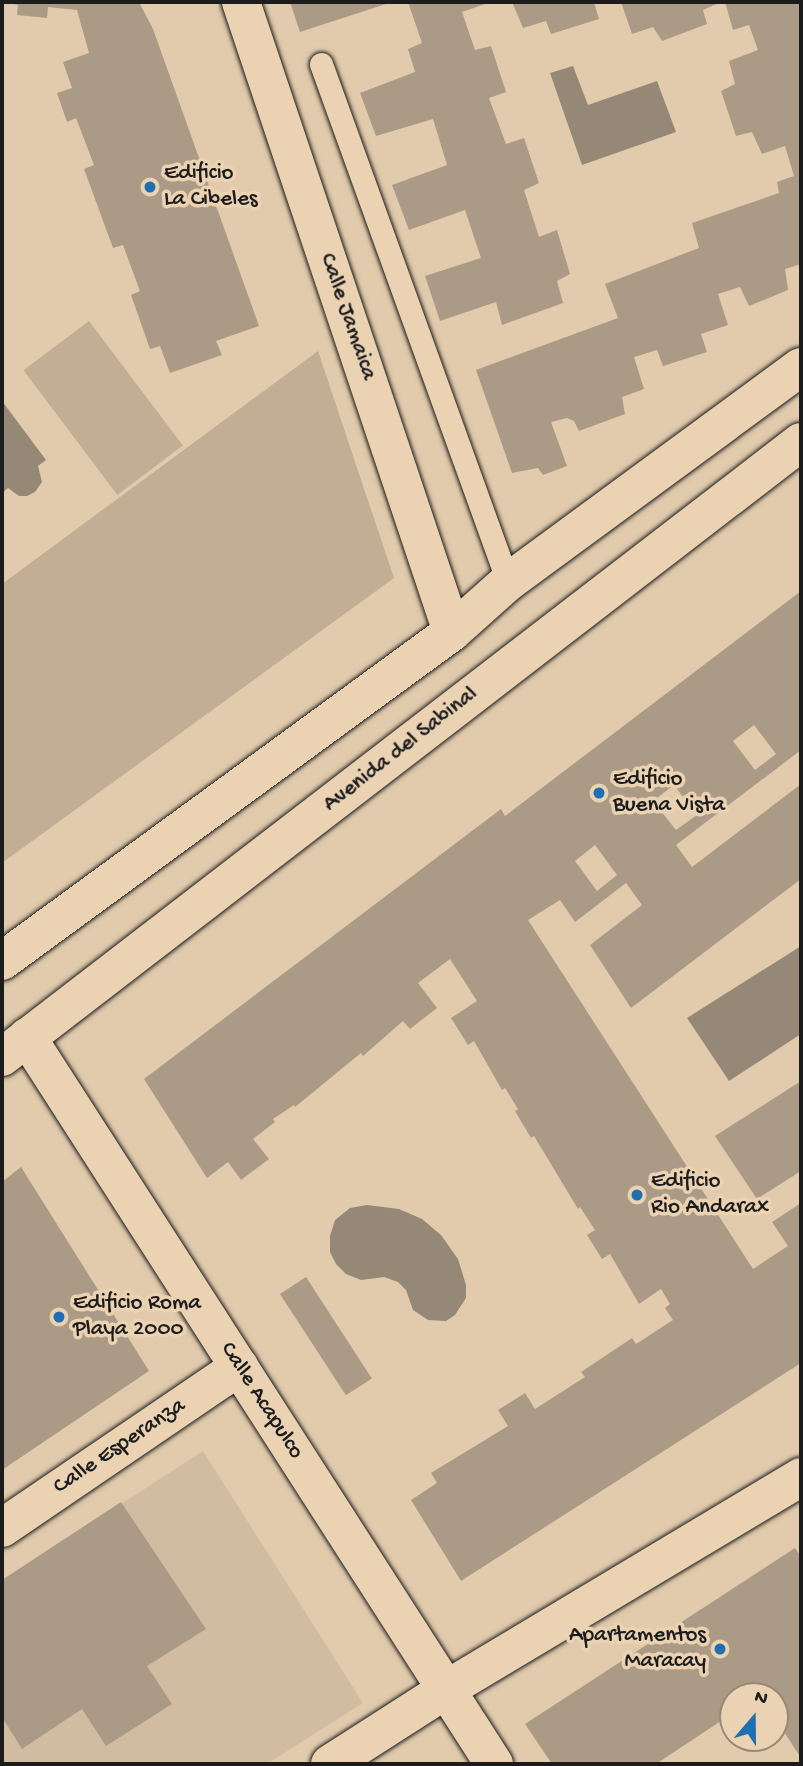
<!DOCTYPE html>
<html>
<head>
<meta charset="utf-8">
<style>
  body { margin:0 }
  #map { position:relative; width:803px; height:1766px; overflow:hidden; background:#e2cbad; font-family:"Gochi Hand",sans-serif }
  div>[style] { position:absolute }
  .built>* { inset:0; background:#d2bca1 }
  .green>* { inset:0; background:#c1ae95; transform-origin:0 0 }
  .water>* { inset:0; background:#958876 }
  .building>* { inset:0; background:#ab9a85; transform-origin:0 0 }
  .roads { filter:drop-shadow(0 0 2px #1c1c1c) drop-shadow(0 0 2px #1c1c1c) }
  .lane>* { height:23px; margin:-11.5px; padding:0 11.5px; transform-origin:11.5px; border-radius:11.5px; background:#ead2b3 }
  .street>* { height:38px; margin:-19px; padding:0 19px; transform-origin:19px; border-radius:19px; background:#ead2b3 }
  .secondary>* { height:38px; margin:-19px; padding:0 19px; transform-origin:19px; border-radius:19px; background:#ead2b3 }
  .dots>* { width:19px; height:19px; translate:-50% -50%; box-sizing:border-box; border:4px solid #ead2b3; border-radius:50% }
  span { translate:-50% -50%; white-space:nowrap; text-align:center; line-height:1.15; -webkit-text-stroke:7px #ead2b3; paint-order:stroke }
  .poi-label { font-size:23px; color:#1c1c1c }
  .left { translate:0 -50%; text-align:left }
  .right { translate:-100% -50%; text-align:right }
  .street-label { font-size:23px; color:#1c1c1c }
  .frame { position:absolute; inset:0; border:4px solid #1c1c1c; pointer-events:none }
  .north { position:absolute; left:719px; top:1682px; width:70px; height:70px; box-sizing:border-box; background:#ead2b3; border:2px solid #988977; border-radius:50%; rotate:20deg; font-size:19px; font-weight:700; line-height:28px; text-align:center; color:#1c1c1c }
  .north::after { content:''; display:block; margin:auto; width:24px; height:32px; background:#1f6fb2; clip-path:polygon(50% 0,100% 100%,50% 72%,0 100%) }
</style>
</head>
<body>
<div id="map">
  <div class="built">
    <i style="clip-path:polygon(203px 1451px,363px 1703px,267px 1764px,2px 1764px,2px 1581px)"></i>
  </div>
  <div class="green">
    <i style="left:89px;top:321px;width:156px;height:82px;rotate:53deg"></i>
    <i style="clip-path:polygon(318px 351px,394px 578px,2px 863px,2px 584px)"></i>
  </div>
  <div class="water">
    <i style="clip-path:polygon(573px 66px,588px 105px,657px 81px,676px 132px,582px 165px,550px 73px)"></i>
    <i style="clip-path:polygon(2px 401px,46px 460px,38px 466px,42px 482px,35px 492px,27px 496px,19px 496px,8px 488px,2px 493px)"></i>
    <i style="clip-path:polygon(801px 946px,801px 1034px,729px 1081px,687px 1018px)"></i>
    <i style="clip-path:polygon(367px 1205px,399px 1209px,422px 1219px,441px 1235px,458px 1259px,466px 1285px,466px 1298px,455px 1315px,446px 1321px,428px 1320px,413px 1310px,406px 1290px,398px 1282px,384px 1277px,361px 1280px,346px 1274px,336px 1264px,330px 1252px,330px 1236px,335px 1220px,350px 1208px)"></i>
  </div>
  <div class="building">
    <i style="clip-path:polygon(6px 2px,139px 2px,153px 29px,259px 326px,216px 341px,222px 355px,170px 373px,160px 346px,150px 349px,131px 295px,140px 291px,123px 245px,113px 248px,84px 169px,94px 165px,76px 118px,67px 122px,57px 93px,72px 88px,63px 62px,89px 53px,77px 10px,48px 7px,47px 18px,17px 15px,18px 5px)"></i>
    <i style="clip-path:polygon(290px 2px,392px 2px,300px 32px)"></i>
    <i style="clip-path:polygon(408px 2px,491px 2px,462px 12px,475px 50px,491px 46px,506px 92px,489px 98px,506px 144px,524px 138px,539px 183px,524px 190px,539px 237px,557px 230px,570px 274px,557px 281px,563px 303px,502px 325px,496px 302px,440px 321px,425px 276px,481px 258px,465px 210px,409px 230px,392px 185px,447px 165px,433px 119px,376px 136px,360px 93px,415px 72px,408px 49px,422px 43px)"></i>
    <i style="clip-path:polygon(512px 2px,594px 2px,599px 19px,551px 34px,546px 21px,523px 28px)"></i>
    <i style="clip-path:polygon(621px 2px,721px 2px,703px 10px,707px 24px,662px 41px,653px 27px,632px 34px)"></i>
    <i style="clip-path:polygon(725px 2px,801px 2px,801px 264px,785px 269px,788px 290px,749px 306px,740px 287px,718px 294px,728px 325px,701px 334px,707px 352px,663px 366px,657px 350px,634px 357px,644px 389px,622px 397px,625px 414px,579px 431px,574px 421px,567px 418px,551px 422px,567px 466px,543px 475px,538px 468px,512px 473px,476px 370px,618px 318px,605px 284px,699px 248px,692px 223px,779px 193px,777px 182px,794px 176px,785px 146px,762px 154px,752px 132px,736px 136px,721px 91px,735px 84px,729px 61px,758px 50px,749px 25px,733px 30px)"></i>
    <i style="clip-path:polygon(evenodd,801px 591px,801px 750px,676px 845px,692px 867px,801px 784px,801px 879px,631px 1008px,590px 945px,642px 905px,626px 883px,575px 922px,560px 900px,528px 920px,753px 1269px,788px 1246px,772px 1222px,801px 1203px,801px 1363px,461px 1581px,411px 1500px,437px 1483px,431px 1473px,508px 1426px,498px 1410px,525px 1393px,535px 1409px,585px 1377px,581px 1372px,632px 1338px,636px 1344px,673px 1320px,665px 1308px,670px 1304px,661px 1289px,639px 1304px,610px 1254px,602px 1259px,587px 1235px,595px 1230px,580px 1207px,578px 1209px,534px 1136px,531px 1138px,515px 1111px,518px 1109px,505px 1088px,502px 1090px,474px 1041px,468px 1045px,451px 1018px,477px 1001px,450px 959px,418px 983px,437px 1008px,410px 1029px,403px 1021px,363px 1056px,361px 1053px,295px 1107px,294px 1105px,273px 1119px,275px 1122px,253px 1139px,269px 1159px,241px 1180px,228px 1162px,207px 1178px,144px 1079px,501px 809px,505px 816px,801px 591px,754px 725px,776px 754px,755px 770px,733px 741px,754px 725px,801px 591px,674px 785px,697px 815px,676px 830px,653px 801px,674px 785px,801px 591px,595px 845px,617px 875px,597px 891px,575px 861px,595px 845px)"></i>
    <i style="clip-path:polygon(801px 1081px,801px 1171px,757px 1199px,715px 1136px)"></i>
    <i style="clip-path:polygon(21px 1167px,149px 1371px,2px 1470px,2px 1182px)"></i>
    <i style="left:306px;top:1277px;width:121px;height:31px;rotate:57deg"></i>
    <i style="clip-path:polygon(121px 1502px,206px 1629px,147px 1666px,172px 1704px,106px 1746px,82px 1709px,22px 1749px,2px 1717px,2px 1580px)"></i>
    <i style="clip-path:polygon(795px 1548px,801px 1557px,801px 1758px,777px 1721px,780px 1719px,775px 1711px,775px 1696px,763px 1693px,733px 1696px,733px 1713px,656px 1764px,552px 1764px,525px 1724px)"></i>
  </div>
  <div class="roads">
    <div class="lane">
      <i style="left:321px;top:64px;width:551px;rotate:70.15deg"></i>
    </div>
    <div class="street">
      <i style="left:241px;top:2px;width:664px;rotate:71.48deg"></i>
      <i style="left:27px;top:1037px;width:864px;rotate:57.28deg"></i>
      <i style="left:2px;top:1528px;width:287px;rotate:-34.2deg"></i>
      <i style="left:330px;top:1764px;width:139px;rotate:-32.7deg"></i>
      <i style="left:447px;top:1689px;width:413px;rotate:-30.9deg"></i>
    </div>
    <div class="secondary">
      <i style="left:2px;top:961px;width:557px;rotate:-36.17deg"></i>
      <i style="left:452px;top:632px;width:75px;rotate:-41.8deg"></i>
      <i style="left:508px;top:582px;width:363px;rotate:-36.3deg"></i>
      <i style="left:2px;top:1057px;width:1008px;rotate:-37.59deg"></i>
    </div>
  </div>
  <div class="dots">
    <i style="left:150px;top:187px;background:#1f6fb2"></i>
    <i style="left:599px;top:793px;background:#1f6fb2"></i>
    <i style="left:637px;top:1195px;background:#1f6fb2"></i>
    <i style="left:59px;top:1317px;background:#1f6fb2"></i>
    <i style="left:720px;top:1649px;background:#1f6fb2"></i>
  </div>
  <div class="poi-label">
    <span class="left" style="left:164px;top:187px">Edificio<br>La Cibeles</span>
    <span class="left" style="left:613px;top:793px">Edificio<br>Buena Vista</span>
    <span class="left" style="left:651px;top:1195px">Edificio<br>Rio Andarax</span>
    <span class="left" style="left:73px;top:1317px">Edificio Roma<br>Playa 2000</span>
    <span class="right" style="left:706px;top:1649px">Apartamentos<br>Maracay</span>
  </div>
  <div class="street-label">
    <span style="left:347px;top:317px;rotate:71deg">Calle Jamaica</span>
    <span style="left:401px;top:750px;rotate:-38deg">Avenida del Sabinal</span>
    <span style="left:261px;top:1401px;rotate:57deg">Calle Acapulco</span>
    <span style="left:120px;top:1447px;rotate:-34deg">Calle Esperanza</span>
  </div>
  <div class="frame"></div>
  <div class="north">N</div>
</div>
</body>
</html>
